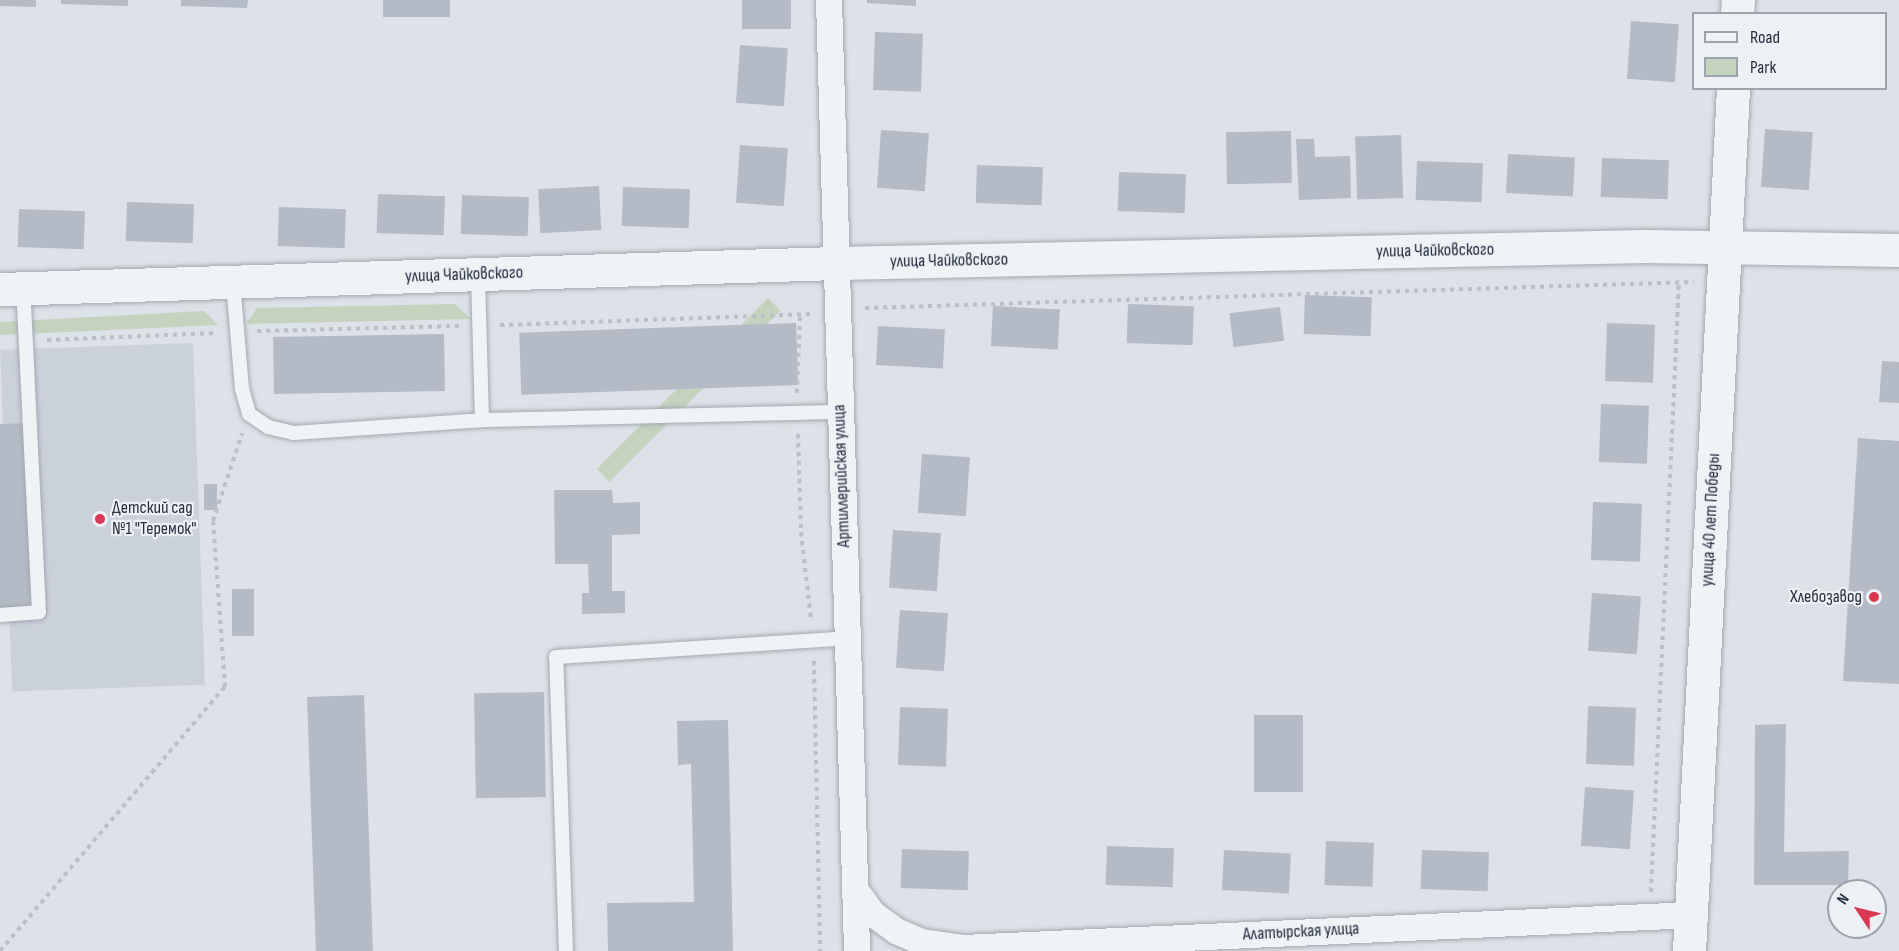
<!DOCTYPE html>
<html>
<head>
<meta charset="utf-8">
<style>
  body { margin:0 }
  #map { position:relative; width:1899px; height:951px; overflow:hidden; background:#dde2e8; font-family:"Sofia Sans Condensed",sans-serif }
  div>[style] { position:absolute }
  .built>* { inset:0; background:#cbd1db; transform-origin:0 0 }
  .green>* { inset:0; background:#c3d3be; transform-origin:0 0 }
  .building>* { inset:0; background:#b4bbc6; transform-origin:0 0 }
  .path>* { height:4px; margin-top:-2px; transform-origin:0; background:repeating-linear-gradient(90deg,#bbc0c7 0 4.5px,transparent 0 9px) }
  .roads { filter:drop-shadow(0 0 2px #a2a9b2) drop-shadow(0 0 2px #a2a9b2) }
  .service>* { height:14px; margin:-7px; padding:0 7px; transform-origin:7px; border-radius:7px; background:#f0f3f6 }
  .minor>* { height:26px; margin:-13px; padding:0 13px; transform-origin:13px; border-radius:13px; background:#f0f3f6 }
  .tertiary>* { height:33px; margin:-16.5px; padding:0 16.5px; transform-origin:16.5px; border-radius:16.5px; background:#f0f3f6 }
  .dots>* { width:16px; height:16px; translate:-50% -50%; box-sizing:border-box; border:3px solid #edf1f6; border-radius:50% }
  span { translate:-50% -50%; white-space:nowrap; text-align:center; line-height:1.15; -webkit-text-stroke:4.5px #edf1f6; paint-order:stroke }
  .street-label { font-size:18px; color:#262f40 }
  .poi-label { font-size:18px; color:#262f40 }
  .left { translate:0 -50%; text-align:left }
  .right { translate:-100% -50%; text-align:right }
  .legend { position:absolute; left:1692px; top:12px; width:195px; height:78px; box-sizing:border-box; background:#edf1f6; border:2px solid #9da3ad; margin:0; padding:8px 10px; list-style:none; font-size:18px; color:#262f40 }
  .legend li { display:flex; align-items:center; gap:12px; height:30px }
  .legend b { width:30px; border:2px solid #9da3ad }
  .north { position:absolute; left:1827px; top:879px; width:60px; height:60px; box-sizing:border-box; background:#edf1f6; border:2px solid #9da3ad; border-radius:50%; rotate:305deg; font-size:16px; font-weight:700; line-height:24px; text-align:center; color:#262f40 }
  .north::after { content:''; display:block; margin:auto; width:21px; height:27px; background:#d83851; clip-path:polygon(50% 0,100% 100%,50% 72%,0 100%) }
</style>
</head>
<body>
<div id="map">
  <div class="built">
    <i style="left:193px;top:343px;width:342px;height:193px;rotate:88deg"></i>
  </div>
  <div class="green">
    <i style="left:768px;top:298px;width:18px;height:242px;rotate:45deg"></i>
    <i style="clip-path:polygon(455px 304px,471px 319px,246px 324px,257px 308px)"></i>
    <i style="clip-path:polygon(204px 311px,218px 325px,0 335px,0 322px)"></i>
  </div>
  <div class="building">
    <i style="clip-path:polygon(0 0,36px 0,36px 7px,0 6px)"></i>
    <i style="clip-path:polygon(61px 0,128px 0,128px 6px,61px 4px)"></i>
    <i style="clip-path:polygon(181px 0,248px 0,247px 8px,181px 6px)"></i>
    <i style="left:383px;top:0;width:67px;height:17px"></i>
    <i style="left:742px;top:0;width:49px;height:29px"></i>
    <i style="clip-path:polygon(867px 0,916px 0,916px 6px,867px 3px)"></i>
    <i style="left:1631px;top:21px;width:48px;height:58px;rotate:4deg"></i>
    <i style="left:875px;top:32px;width:48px;height:58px;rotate:2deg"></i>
    <i style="left:740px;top:45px;width:48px;height:58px;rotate:4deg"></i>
    <i style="left:1765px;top:129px;width:48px;height:58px;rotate:4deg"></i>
    <i style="left:881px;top:130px;width:48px;height:58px;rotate:4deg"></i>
    <i style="left:1291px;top:131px;width:52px;height:65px;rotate:89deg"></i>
    <i style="left:1401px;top:135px;width:63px;height:46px;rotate:88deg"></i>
    <i style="clip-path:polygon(1296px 139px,1314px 139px,1315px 157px,1350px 156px,1351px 198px,1299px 200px)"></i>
    <i style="left:740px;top:145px;width:48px;height:58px;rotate:4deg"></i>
    <i style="left:1508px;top:154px;width:67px;height:39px;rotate:3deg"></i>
    <i style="left:1602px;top:158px;width:67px;height:39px;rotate:2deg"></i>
    <i style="left:1417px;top:161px;width:66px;height:39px;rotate:2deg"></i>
    <i style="left:977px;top:165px;width:66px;height:38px;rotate:2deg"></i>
    <i style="left:1119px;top:172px;width:67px;height:39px;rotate:2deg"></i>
    <i style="left:599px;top:186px;width:44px;height:61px;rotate:87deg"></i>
    <i style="left:623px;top:187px;width:67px;height:39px;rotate:2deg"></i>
    <i style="left:378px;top:194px;width:67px;height:39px;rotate:2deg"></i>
    <i style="left:462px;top:195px;width:67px;height:39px;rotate:2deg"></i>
    <i style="left:127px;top:202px;width:67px;height:39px;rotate:2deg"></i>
    <i style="left:279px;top:207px;width:67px;height:39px;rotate:2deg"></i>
    <i style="left:19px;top:209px;width:66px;height:38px;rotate:2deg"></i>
    <i style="left:1305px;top:295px;width:67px;height:39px;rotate:2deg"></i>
    <i style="left:1128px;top:304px;width:66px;height:39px;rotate:2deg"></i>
    <i style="left:993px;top:306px;width:67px;height:40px;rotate:3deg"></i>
    <i style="left:1280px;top:307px;width:34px;height:51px;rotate:83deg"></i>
    <i style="left:796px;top:323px;width:62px;height:277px;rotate:88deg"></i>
    <i style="left:1607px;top:323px;width:48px;height:58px;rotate:2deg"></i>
    <i style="left:878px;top:326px;width:67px;height:39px;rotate:3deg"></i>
    <i style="left:444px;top:334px;width:57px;height:171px;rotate:89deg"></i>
    <i style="clip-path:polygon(1882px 361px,1899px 362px,1899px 403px,1879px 402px)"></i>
    <i style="left:1601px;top:404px;width:48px;height:58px;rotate:2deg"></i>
    <i style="clip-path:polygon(27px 423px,32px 607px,0 608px,0 424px)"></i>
    <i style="clip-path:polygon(1858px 438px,1899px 441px,1899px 684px,1843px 681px)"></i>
    <i style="left:922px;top:454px;width:48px;height:59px;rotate:4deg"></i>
    <i style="left:204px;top:484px;width:13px;height:26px"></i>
    <i style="clip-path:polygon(554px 490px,612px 490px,613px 503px,640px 502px,640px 534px,612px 535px,612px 591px,625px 591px,625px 613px,582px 614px,582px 593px,589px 593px,588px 564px,555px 564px)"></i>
    <i style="left:1593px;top:502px;width:49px;height:58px;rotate:2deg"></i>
    <i style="left:893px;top:530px;width:48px;height:58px;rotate:4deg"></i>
    <i style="left:232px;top:589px;width:22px;height:47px"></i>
    <i style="left:1592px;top:593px;width:49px;height:58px;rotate:4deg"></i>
    <i style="left:900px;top:610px;width:48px;height:58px;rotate:4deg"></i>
    <i style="left:544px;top:692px;width:105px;height:70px;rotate:89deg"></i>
    <i style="left:364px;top:695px;width:256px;height:57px;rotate:88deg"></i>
    <i style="left:1588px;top:706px;width:48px;height:58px;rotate:2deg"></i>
    <i style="left:900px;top:707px;width:48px;height:58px;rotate:2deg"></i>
    <i style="left:1254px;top:715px;width:49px;height:77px"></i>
    <i style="clip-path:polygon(728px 720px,733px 951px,608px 951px,607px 903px,694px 902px,691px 764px,678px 765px,677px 721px)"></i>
    <i style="clip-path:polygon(1786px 724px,1784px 852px,1849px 851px,1848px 885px,1754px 885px,1755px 725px)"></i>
    <i style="left:1585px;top:787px;width:49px;height:59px;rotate:4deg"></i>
    <i style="left:1326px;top:841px;width:48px;height:44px;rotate:2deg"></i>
    <i style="left:1107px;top:846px;width:67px;height:39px;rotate:2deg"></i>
    <i style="left:902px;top:849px;width:67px;height:39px;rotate:2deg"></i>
    <i style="left:1224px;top:850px;width:67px;height:40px;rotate:3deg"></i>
    <i style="left:1422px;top:850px;width:67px;height:39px;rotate:2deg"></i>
  </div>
  <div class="path">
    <i style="left:865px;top:308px;width:829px;rotate:-1.8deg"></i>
    <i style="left:500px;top:325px;width:313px;rotate:-2deg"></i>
    <i style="left:257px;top:331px;width:203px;rotate:-1.4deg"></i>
    <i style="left:47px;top:340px;width:170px;rotate:-2.4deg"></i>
    <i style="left:797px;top:393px;width:76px;rotate:-87.7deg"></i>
    <i style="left:798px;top:434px;width:98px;rotate:88.2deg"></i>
    <i style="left:801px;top:532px;width:89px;rotate:83.5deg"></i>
    <i style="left:814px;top:661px;width:290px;rotate:88.8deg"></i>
    <i style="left:1651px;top:892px;width:612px;rotate:-87.38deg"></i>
    <i style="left:0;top:951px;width:347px;rotate:-49.6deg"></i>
    <i style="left:225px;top:687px;width:166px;rotate:-94.1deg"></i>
    <i style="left:213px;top:521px;width:92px;rotate:-71.6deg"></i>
  </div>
  <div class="roads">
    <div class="service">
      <i style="left:233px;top:282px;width:107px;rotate:85.2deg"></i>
      <i style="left:242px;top:389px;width:26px;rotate:74deg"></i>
      <i style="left:249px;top:414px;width:23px;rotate:34deg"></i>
      <i style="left:268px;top:427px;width:26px;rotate:13deg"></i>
      <i style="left:293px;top:433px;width:189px;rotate:-3.9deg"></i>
      <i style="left:482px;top:420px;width:146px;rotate:-91.6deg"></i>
      <i style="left:482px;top:420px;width:357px;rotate:-1.3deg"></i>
      <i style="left:0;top:615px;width:39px;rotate:-4deg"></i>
      <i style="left:39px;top:612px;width:324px;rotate:-92.8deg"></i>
      <i style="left:566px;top:951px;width:294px;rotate:-91.9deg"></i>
      <i style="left:556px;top:657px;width:293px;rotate:-3.7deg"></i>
    </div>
    <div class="minor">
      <i style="left:829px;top:0;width:951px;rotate:88.31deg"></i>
      <i style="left:857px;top:892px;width:27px;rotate:54deg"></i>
      <i style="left:873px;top:914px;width:29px;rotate:36deg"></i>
      <i style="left:896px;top:931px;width:28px;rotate:23deg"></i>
      <i style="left:922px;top:942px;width:41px;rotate:8.3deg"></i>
      <i style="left:963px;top:948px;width:730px;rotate:-2.59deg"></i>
    </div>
    <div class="tertiary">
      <i style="left:1737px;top:14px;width:14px;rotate:-86deg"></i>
      <i style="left:0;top:289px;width:838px;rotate:-1.78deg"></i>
      <i style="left:838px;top:263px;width:807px;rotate:-1.21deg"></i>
      <i style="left:1645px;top:246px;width:254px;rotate:0.9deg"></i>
      <i style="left:1689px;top:951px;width:864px;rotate:-87.08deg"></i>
    </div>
  </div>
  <div class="dots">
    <i style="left:100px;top:519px;background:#d83851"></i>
    <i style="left:1874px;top:597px;background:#d83851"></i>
  </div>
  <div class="street-label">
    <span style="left:1435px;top:251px;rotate:-1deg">улица Чайковского</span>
    <span style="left:949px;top:261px;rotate:-1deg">улица Чайковского</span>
    <span style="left:464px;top:275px;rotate:-2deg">улица Чайковского</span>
    <span style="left:842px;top:476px;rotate:-92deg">Артиллерийская улица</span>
    <span style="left:1711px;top:520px;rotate:-87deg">улица 40 лет Победы</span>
    <span style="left:1301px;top:932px;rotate:-3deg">Алатырская улица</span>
  </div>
  <div class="poi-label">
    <span class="left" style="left:112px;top:519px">Детский сад<br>№1 "Теремок"</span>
    <span class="right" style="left:1862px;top:597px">Хлебозавод</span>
  </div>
  <ul class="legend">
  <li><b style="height:8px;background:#f0f3f6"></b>Road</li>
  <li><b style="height:16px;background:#c3d3be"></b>Park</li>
  </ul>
  <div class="north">N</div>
</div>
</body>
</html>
